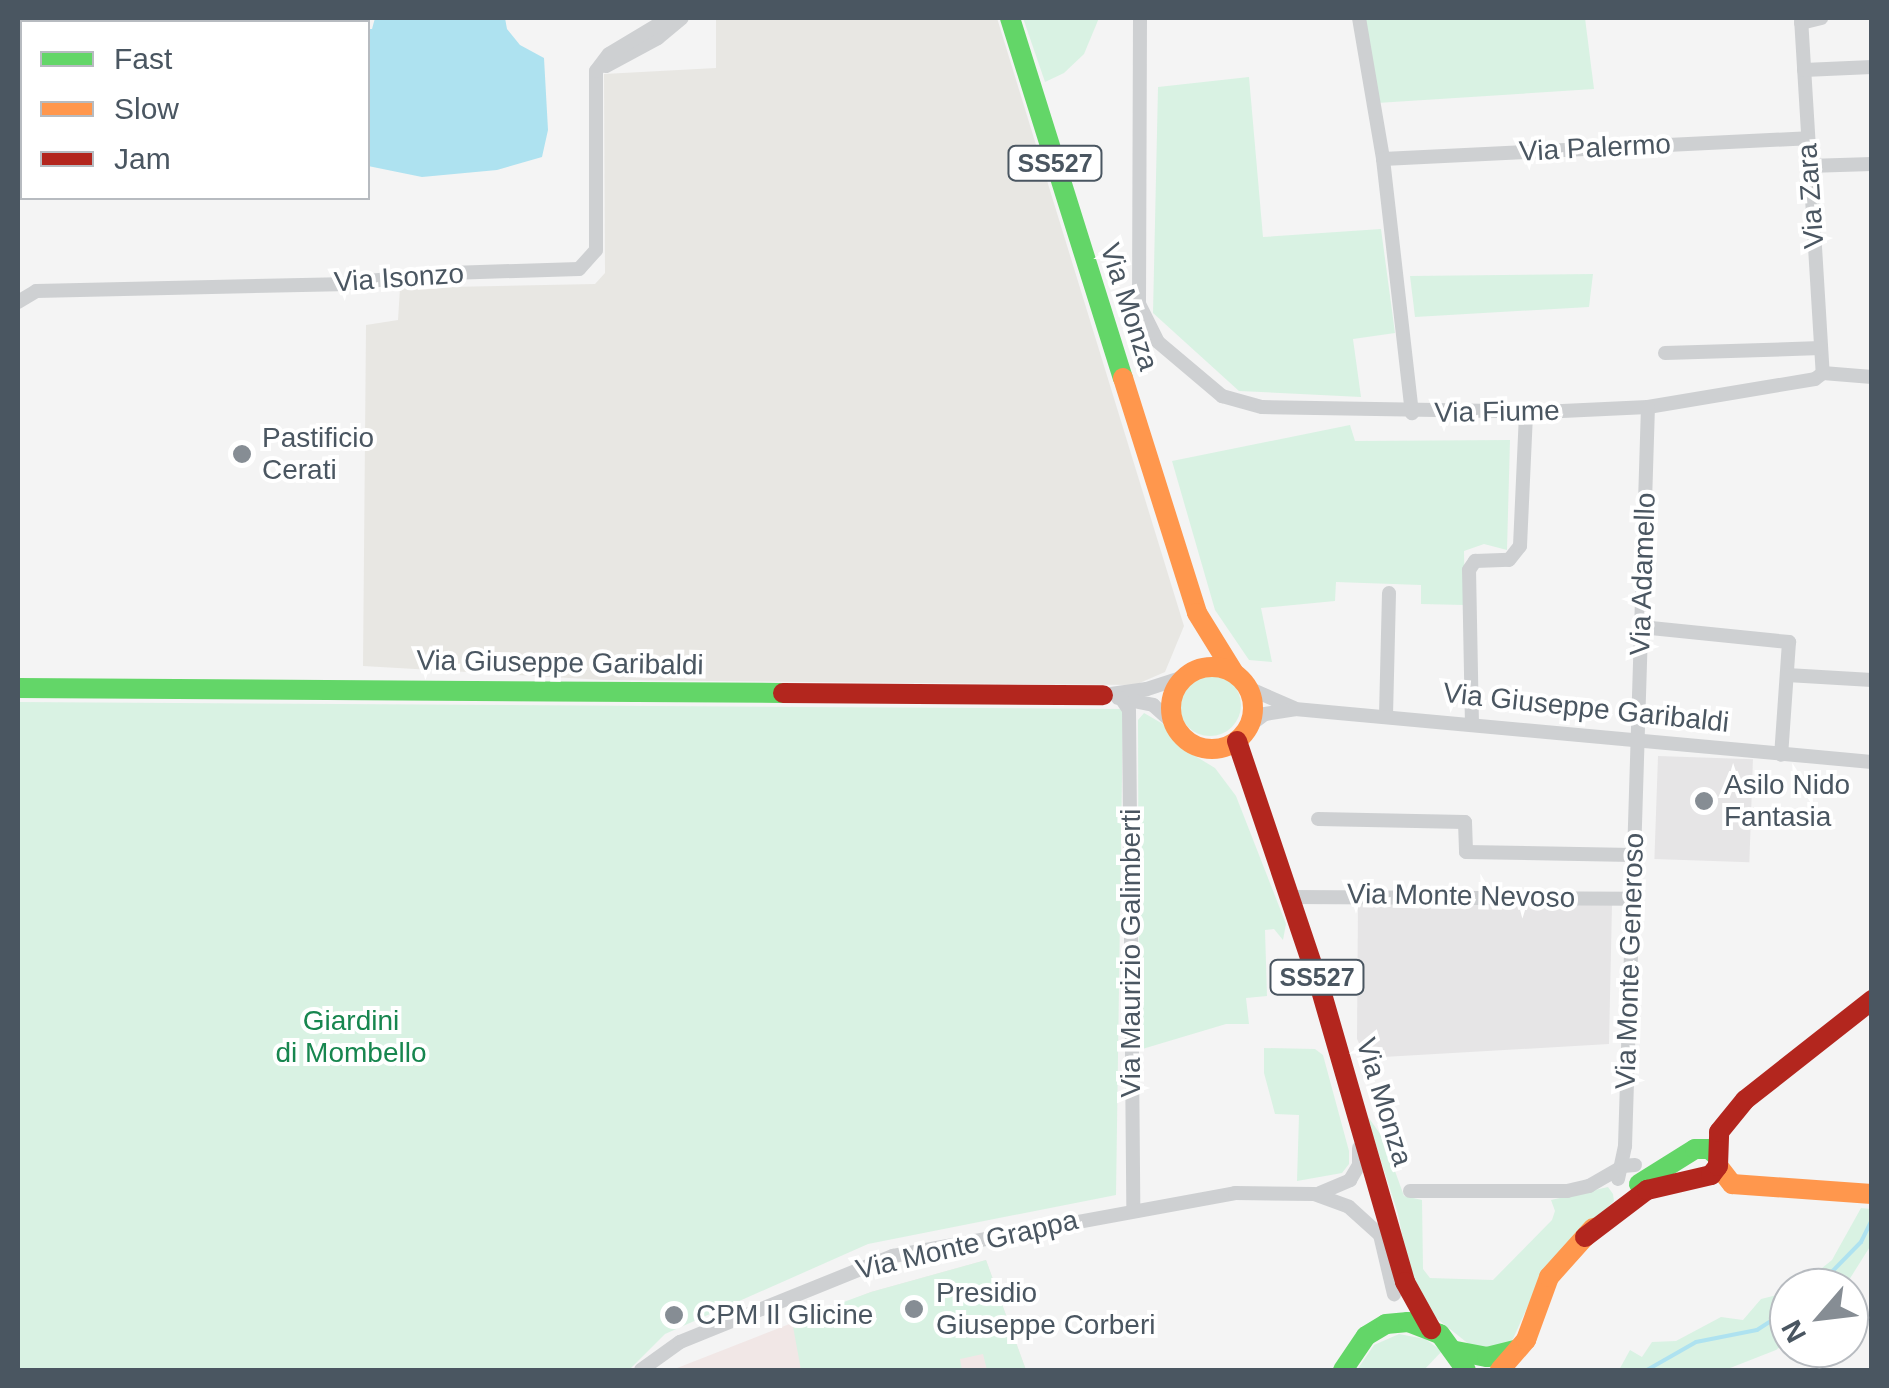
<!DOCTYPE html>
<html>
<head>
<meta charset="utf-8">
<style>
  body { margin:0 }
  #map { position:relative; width:1889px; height:1388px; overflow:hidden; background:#f4f4f4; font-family:Arial,sans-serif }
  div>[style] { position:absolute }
  .commercial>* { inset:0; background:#e8e7e3 }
  .education>* { inset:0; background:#e6e5e6; transform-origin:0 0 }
  .medical>* { inset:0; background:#f1e7e6 }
  .green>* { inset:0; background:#d9f2e3 }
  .round { border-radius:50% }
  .water>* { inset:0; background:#aee2f0 }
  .stream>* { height:4px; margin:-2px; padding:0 2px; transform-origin:2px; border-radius:2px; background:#aee2f0 }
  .street>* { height:14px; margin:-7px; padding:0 7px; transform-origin:7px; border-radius:7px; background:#ced0d2 }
  .fast>* { height:20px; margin:-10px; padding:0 10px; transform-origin:10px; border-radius:10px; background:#63d668 }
  .slow>* { height:20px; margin:-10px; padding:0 10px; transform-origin:10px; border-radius:10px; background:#ff974d }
  .slow>.ring { margin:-10px; padding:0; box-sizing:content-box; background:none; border:20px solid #ff974d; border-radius:50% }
  .jam>* { height:20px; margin:-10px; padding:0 10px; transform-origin:10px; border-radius:10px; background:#b3261e }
  .dots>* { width:28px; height:28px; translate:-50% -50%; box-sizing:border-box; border:5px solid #fff; border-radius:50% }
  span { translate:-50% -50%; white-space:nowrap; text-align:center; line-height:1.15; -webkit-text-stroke:8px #fff; paint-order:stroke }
  .shield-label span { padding:2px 8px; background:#fff; border:2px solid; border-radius:8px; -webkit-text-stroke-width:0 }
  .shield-label { font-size:25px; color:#4a5661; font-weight:700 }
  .street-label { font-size:28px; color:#4a5661 }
  .poi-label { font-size:28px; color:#4a5661 }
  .left { translate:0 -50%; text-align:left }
  .park-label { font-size:28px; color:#17864f }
  .frame { position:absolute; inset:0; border:20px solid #4a5661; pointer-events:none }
  .legend { position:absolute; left:20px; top:20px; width:350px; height:180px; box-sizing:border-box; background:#fff; border:2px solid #b7bbc0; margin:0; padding:12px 18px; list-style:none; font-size:30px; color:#4a5661 }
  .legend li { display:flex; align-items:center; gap:20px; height:50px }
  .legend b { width:50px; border:2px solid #b7bbc0 }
  .north { position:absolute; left:1769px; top:1268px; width:100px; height:100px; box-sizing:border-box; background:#fff; border:2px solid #b7bbc0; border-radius:50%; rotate:242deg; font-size:28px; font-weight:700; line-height:40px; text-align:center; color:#4a5661 }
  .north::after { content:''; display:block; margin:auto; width:35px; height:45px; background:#868d94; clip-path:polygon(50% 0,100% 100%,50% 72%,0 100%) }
</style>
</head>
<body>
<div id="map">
  <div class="commercial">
    <i style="clip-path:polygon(716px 18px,997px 18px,1184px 626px,1165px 672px,1135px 685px,604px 680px,363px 666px,366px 325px,398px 320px,400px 288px,595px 284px,605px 273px,604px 74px,716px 68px)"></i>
  </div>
  <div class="education">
    <i style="left:1658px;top:756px;width:95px;height:103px;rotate:2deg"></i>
    <i style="clip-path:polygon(1358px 900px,1612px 905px,1609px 1044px,1366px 1058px,1357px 1039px)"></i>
  </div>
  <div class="medical">
    <i style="clip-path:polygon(986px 1260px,1026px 1370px,672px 1370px,871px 1292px)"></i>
  </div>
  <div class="green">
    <i style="clip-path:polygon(1023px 18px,1099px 18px,1084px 54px,1064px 73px,1045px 82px)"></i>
    <i style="clip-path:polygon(1364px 18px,1585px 18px,1594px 89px,1377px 103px)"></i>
    <i style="clip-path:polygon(1249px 77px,1263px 237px,1381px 229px,1395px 333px,1353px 339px,1361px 397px,1239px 391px,1153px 313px,1158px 87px)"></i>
    <i style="clip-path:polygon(1593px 274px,1589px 307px,1415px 317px,1410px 276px)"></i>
    <i style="clip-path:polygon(1350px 425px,1355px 441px,1510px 440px,1507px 550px,1484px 544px,1464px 551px,1465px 605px,1421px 604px,1421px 585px,1336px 582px,1335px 601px,1261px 608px,1272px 662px,1249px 660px,1215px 610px,1172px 461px)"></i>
    <i class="round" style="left:1179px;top:674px;width:62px;height:62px"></i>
    <i style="clip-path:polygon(18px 702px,1123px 709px,1116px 1195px,868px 1244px,665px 1334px,629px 1370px,18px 1370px)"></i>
    <i style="clip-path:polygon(1144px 713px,1163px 724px,1182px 748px,1215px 768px,1236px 796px,1286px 924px,1283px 940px,1274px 929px,1265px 930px,1267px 996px,1246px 998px,1249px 1024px,1226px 1024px,1139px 1050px,1138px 720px)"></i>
    <i style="clip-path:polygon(1264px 1048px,1315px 1049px,1323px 1055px,1349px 1151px,1349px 1164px,1342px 1173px,1297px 1181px,1299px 1115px,1275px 1114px,1264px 1073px)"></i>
    <i style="clip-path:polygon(1366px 1114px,1383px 1138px,1404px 1196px,1422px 1200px,1423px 1269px,1430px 1278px,1493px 1280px,1552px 1220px,1555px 1211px,1551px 1200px,1608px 1187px,1613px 1194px,1614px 1201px,1544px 1270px,1512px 1341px,1494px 1350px,1470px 1345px,1431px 1314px,1411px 1279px,1398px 1214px)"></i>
    <i style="clip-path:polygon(1861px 1208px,1871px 1209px,1871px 1245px,1844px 1288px,1797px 1288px,1832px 1260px)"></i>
    <i style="clip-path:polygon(986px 1260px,1026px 1370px,987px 1370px,983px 1354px,960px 1359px,962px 1370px,801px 1370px,792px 1321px,871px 1292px)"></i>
    <i style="clip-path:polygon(1789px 1292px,1789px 1340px,1776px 1350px,1725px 1370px,1619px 1370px,1630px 1350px,1642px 1357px,1652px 1342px,1676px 1341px,1721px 1317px,1743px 1320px,1761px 1299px)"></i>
    <i style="clip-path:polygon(1399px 1334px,1425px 1339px,1442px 1351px,1424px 1370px,1357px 1370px,1374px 1345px)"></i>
  </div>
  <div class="water">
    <i style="clip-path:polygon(375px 18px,505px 18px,507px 29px,520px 45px,544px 58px,548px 130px,542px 157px,497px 170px,422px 177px,368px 166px,368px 29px,372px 29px)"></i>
  </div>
  <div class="stream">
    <i style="left:1816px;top:1288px;width:64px;rotate:-45.6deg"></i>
    <i style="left:1861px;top:1242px;width:25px;rotate:-64deg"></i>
    <i style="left:1647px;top:1370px;width:56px;rotate:-29.7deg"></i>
    <i style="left:1696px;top:1342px;width:62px;rotate:-11.1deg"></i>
    <i style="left:1757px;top:1330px;width:38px;rotate:-33deg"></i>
  </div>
  <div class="street">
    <i style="left:84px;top:18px;width:4px;rotate:90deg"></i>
    <i style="left:1140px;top:18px;width:286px;rotate:90.2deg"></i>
    <i style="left:1139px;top:304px;width:42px;rotate:63.4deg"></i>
    <i style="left:1158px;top:342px;width:84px;rotate:40.2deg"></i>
    <i style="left:1222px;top:396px;width:41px;rotate:15.4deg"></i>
    <i style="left:1262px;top:407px;width:279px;rotate:1deg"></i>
    <i style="left:1541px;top:412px;width:107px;rotate:-2.7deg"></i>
    <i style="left:1648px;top:407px;width:169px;rotate:-9.5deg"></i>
    <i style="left:1815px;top:379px;width:10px;rotate:-37deg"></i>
    <i style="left:1823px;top:373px;width:49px;rotate:4.7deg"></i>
    <i style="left:1359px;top:18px;width:143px;rotate:80.3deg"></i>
    <i style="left:1383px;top:159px;width:256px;rotate:83.5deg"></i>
    <i style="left:1801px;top:18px;width:356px;rotate:86.5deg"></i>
    <i style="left:1801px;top:23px;width:21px;rotate:-14deg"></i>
    <i style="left:606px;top:66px;width:59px;rotate:-28.3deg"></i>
    <i style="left:658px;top:38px;width:31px;rotate:-40deg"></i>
    <i style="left:1804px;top:70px;width:68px;rotate:-2.5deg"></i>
    <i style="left:1383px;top:159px;width:425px;rotate:-2.8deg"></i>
    <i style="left:1808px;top:166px;width:64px;rotate:-1.8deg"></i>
    <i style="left:18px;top:302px;width:21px;rotate:-31deg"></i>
    <i style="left:36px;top:291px;width:302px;rotate:-1.3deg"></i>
    <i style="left:338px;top:284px;width:113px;rotate:-5.6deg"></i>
    <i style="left:450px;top:273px;width:129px;rotate:-1.8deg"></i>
    <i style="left:579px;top:269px;width:25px;rotate:-48deg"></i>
    <i style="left:596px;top:250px;width:179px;rotate:-90deg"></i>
    <i style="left:596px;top:71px;width:21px;rotate:-53deg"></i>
    <i style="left:609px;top:54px;width:70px;rotate:-31deg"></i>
    <i style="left:1665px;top:353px;width:156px;rotate:-1.8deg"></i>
    <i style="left:1641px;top:627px;width:149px;rotate:5.8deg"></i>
    <i style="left:1789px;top:642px;width:113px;rotate:94deg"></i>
    <i style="left:1787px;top:675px;width:85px;rotate:3.4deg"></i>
    <i style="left:1248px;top:688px;width:50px;rotate:23.5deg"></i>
    <i style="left:1111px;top:694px;width:36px;rotate:-8deg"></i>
    <i style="left:1147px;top:689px;width:39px;rotate:-18deg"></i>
    <i style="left:1118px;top:698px;width:36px;rotate:11deg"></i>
    <i style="left:1153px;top:705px;width:27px;rotate:42deg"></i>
    <i style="left:1121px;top:698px;width:14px;rotate:56deg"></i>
    <i style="left:1129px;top:710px;width:499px;rotate:89.5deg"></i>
    <i style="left:1386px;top:716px;width:123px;rotate:-88.6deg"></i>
    <i style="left:1472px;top:725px;width:155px;rotate:-91.1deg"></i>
    <i style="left:1469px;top:570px;width:11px;rotate:-56deg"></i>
    <i style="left:1475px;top:561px;width:34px;rotate:-2deg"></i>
    <i style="left:1509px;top:560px;width:18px;rotate:-52deg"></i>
    <i style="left:1520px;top:546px;width:134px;rotate:-87.4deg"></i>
    <i style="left:1249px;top:726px;width:20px;rotate:-37deg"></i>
    <i style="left:1265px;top:714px;width:30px;rotate:-9deg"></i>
    <i style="left:1295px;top:709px;width:579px;rotate:5.25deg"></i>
    <i style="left:1318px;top:819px;width:147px;rotate:1.2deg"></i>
    <i style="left:1465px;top:822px;width:30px;rotate:88deg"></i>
    <i style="left:1466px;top:852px;width:167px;rotate:1deg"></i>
    <i style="left:1290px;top:897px;width:342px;rotate:0.3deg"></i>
    <i style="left:1618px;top:1179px;width:34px;rotate:-78deg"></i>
    <i style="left:1625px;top:1146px;width:739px;rotate:-88.22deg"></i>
    <i style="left:1410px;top:1191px;width:157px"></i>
    <i style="left:1567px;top:1191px;width:23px;rotate:-13deg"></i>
    <i style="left:1589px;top:1186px;width:39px;rotate:-30deg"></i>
    <i style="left:1623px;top:1166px;width:12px;rotate:-5deg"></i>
    <i style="left:1320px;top:1193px;width:33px;rotate:-23deg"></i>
    <i style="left:1350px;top:1180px;width:17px;rotate:-59deg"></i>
    <i style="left:1359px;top:1165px;width:17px;rotate:-90deg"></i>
    <i style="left:641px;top:1370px;width:48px;rotate:-35.7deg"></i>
    <i style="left:680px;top:1342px;width:230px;rotate:-22deg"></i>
    <i style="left:893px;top:1256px;width:348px;rotate:-10.4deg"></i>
    <i style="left:1235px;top:1193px;width:79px;rotate:0.7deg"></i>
    <i style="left:1314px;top:1194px;width:37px;rotate:20deg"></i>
    <i style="left:1349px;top:1207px;width:42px;rotate:42.1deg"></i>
    <i style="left:1380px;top:1235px;width:61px;rotate:76.7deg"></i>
  </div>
  <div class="fast">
    <i style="left:1010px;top:18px;width:377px;rotate:72.6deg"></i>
    <i style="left:18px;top:688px;width:765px;rotate:0.37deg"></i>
    <i style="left:1639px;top:1184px;width:66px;rotate:-32deg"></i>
    <i style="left:1695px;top:1149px;width:14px"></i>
    <i style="left:1709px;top:1149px;width:11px;rotate:41deg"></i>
    <i style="left:1456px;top:1351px;width:32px;rotate:11deg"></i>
    <i style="left:1487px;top:1357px;width:30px;rotate:-14deg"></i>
    <i style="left:1343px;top:1370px;width:41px;rotate:-55.9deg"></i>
    <i style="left:1366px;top:1336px;width:23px;rotate:-31deg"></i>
    <i style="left:1386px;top:1324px;width:22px;rotate:-5deg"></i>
    <i style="left:1408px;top:1322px;width:34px;rotate:21deg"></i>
    <i style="left:1440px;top:1334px;width:44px;rotate:54.2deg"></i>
  </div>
  <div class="slow">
    <i style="left:1123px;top:378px;width:246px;rotate:72.5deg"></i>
    <i style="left:1197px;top:613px;width:70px;rotate:58.3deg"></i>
    <i class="ring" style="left:1171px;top:667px;width:62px;height:62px"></i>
    <i style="left:1718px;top:1166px;width:23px;rotate:52deg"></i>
    <i style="left:1732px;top:1184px;width:140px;rotate:4.1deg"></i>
    <i style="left:1500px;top:1370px;width:40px;rotate:-49deg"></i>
    <i style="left:1526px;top:1340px;width:67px;rotate:-69.9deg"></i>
    <i style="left:1549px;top:1277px;width:66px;rotate:-48.1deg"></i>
  </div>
  <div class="jam">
    <i style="left:783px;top:693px;width:320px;rotate:0.4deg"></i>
    <i style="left:1237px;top:741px;width:260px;rotate:71.4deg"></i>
    <i style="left:1320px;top:987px;width:307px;rotate:73.9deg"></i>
    <i style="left:1405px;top:1282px;width:54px;rotate:61deg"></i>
    <i style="left:1585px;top:1237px;width:78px;rotate:-37.2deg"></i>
    <i style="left:1647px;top:1190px;width:66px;rotate:-13.2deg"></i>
    <i style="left:1711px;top:1175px;width:11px;rotate:-52deg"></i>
    <i style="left:1718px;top:1166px;width:34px;rotate:-88deg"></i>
    <i style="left:1719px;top:1132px;width:41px;rotate:-50.9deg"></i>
    <i style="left:1745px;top:1100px;width:162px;rotate:-38.2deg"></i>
  </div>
  <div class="dots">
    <i style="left:242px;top:454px;background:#868d94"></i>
    <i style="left:1704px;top:801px;background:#868d94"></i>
    <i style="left:914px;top:1309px;background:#868d94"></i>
    <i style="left:674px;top:1315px;background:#868d94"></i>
  </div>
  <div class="shield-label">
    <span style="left:1055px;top:163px">SS527</span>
    <span style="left:1317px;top:977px">SS527</span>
  </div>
  <div class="street-label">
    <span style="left:1595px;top:148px;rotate:-3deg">Via Palermo</span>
    <span style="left:1811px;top:196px;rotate:-94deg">Via Zara</span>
    <span style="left:399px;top:278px;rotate:-4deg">Via Isonzo</span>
    <span style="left:1129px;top:307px;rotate:72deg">Via Monza</span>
    <span style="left:1497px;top:412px;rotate:-1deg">Via Fiume</span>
    <span style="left:1643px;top:574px;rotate:-88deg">Via Adamello</span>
    <span style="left:560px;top:663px;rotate:1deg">Via Giuseppe Garibaldi</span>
    <span style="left:1586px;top:708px;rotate:6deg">Via Giuseppe Garibaldi</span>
    <span style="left:1461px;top:896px;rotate:1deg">Via Monte Nevoso</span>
    <span style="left:1131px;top:953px;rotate:-90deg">Via Maurizio Galimberti</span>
    <span style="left:1630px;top:961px;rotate:-88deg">Via Monte Generoso</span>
    <span style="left:1384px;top:1102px;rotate:73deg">Via Monza</span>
    <span style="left:967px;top:1245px;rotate:-13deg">Via Monte Grappa</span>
  </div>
  <div class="poi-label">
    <span class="left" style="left:262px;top:454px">Pastificio<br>Cerati</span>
    <span class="left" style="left:1724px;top:801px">Asilo Nido<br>Fantasia</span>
    <span class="left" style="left:936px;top:1309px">Presidio<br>Giuseppe Corberi</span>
    <span class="left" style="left:696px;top:1315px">CPM Il Glicine</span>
  </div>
  <div class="park-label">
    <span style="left:351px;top:1037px">Giardini<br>di Mombello</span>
  </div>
  <div class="frame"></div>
  <ul class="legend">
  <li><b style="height:12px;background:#63d668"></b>Fast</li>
  <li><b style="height:12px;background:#ff974d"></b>Slow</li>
  <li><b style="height:12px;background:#b3261e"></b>Jam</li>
  </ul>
  <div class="north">N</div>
</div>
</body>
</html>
